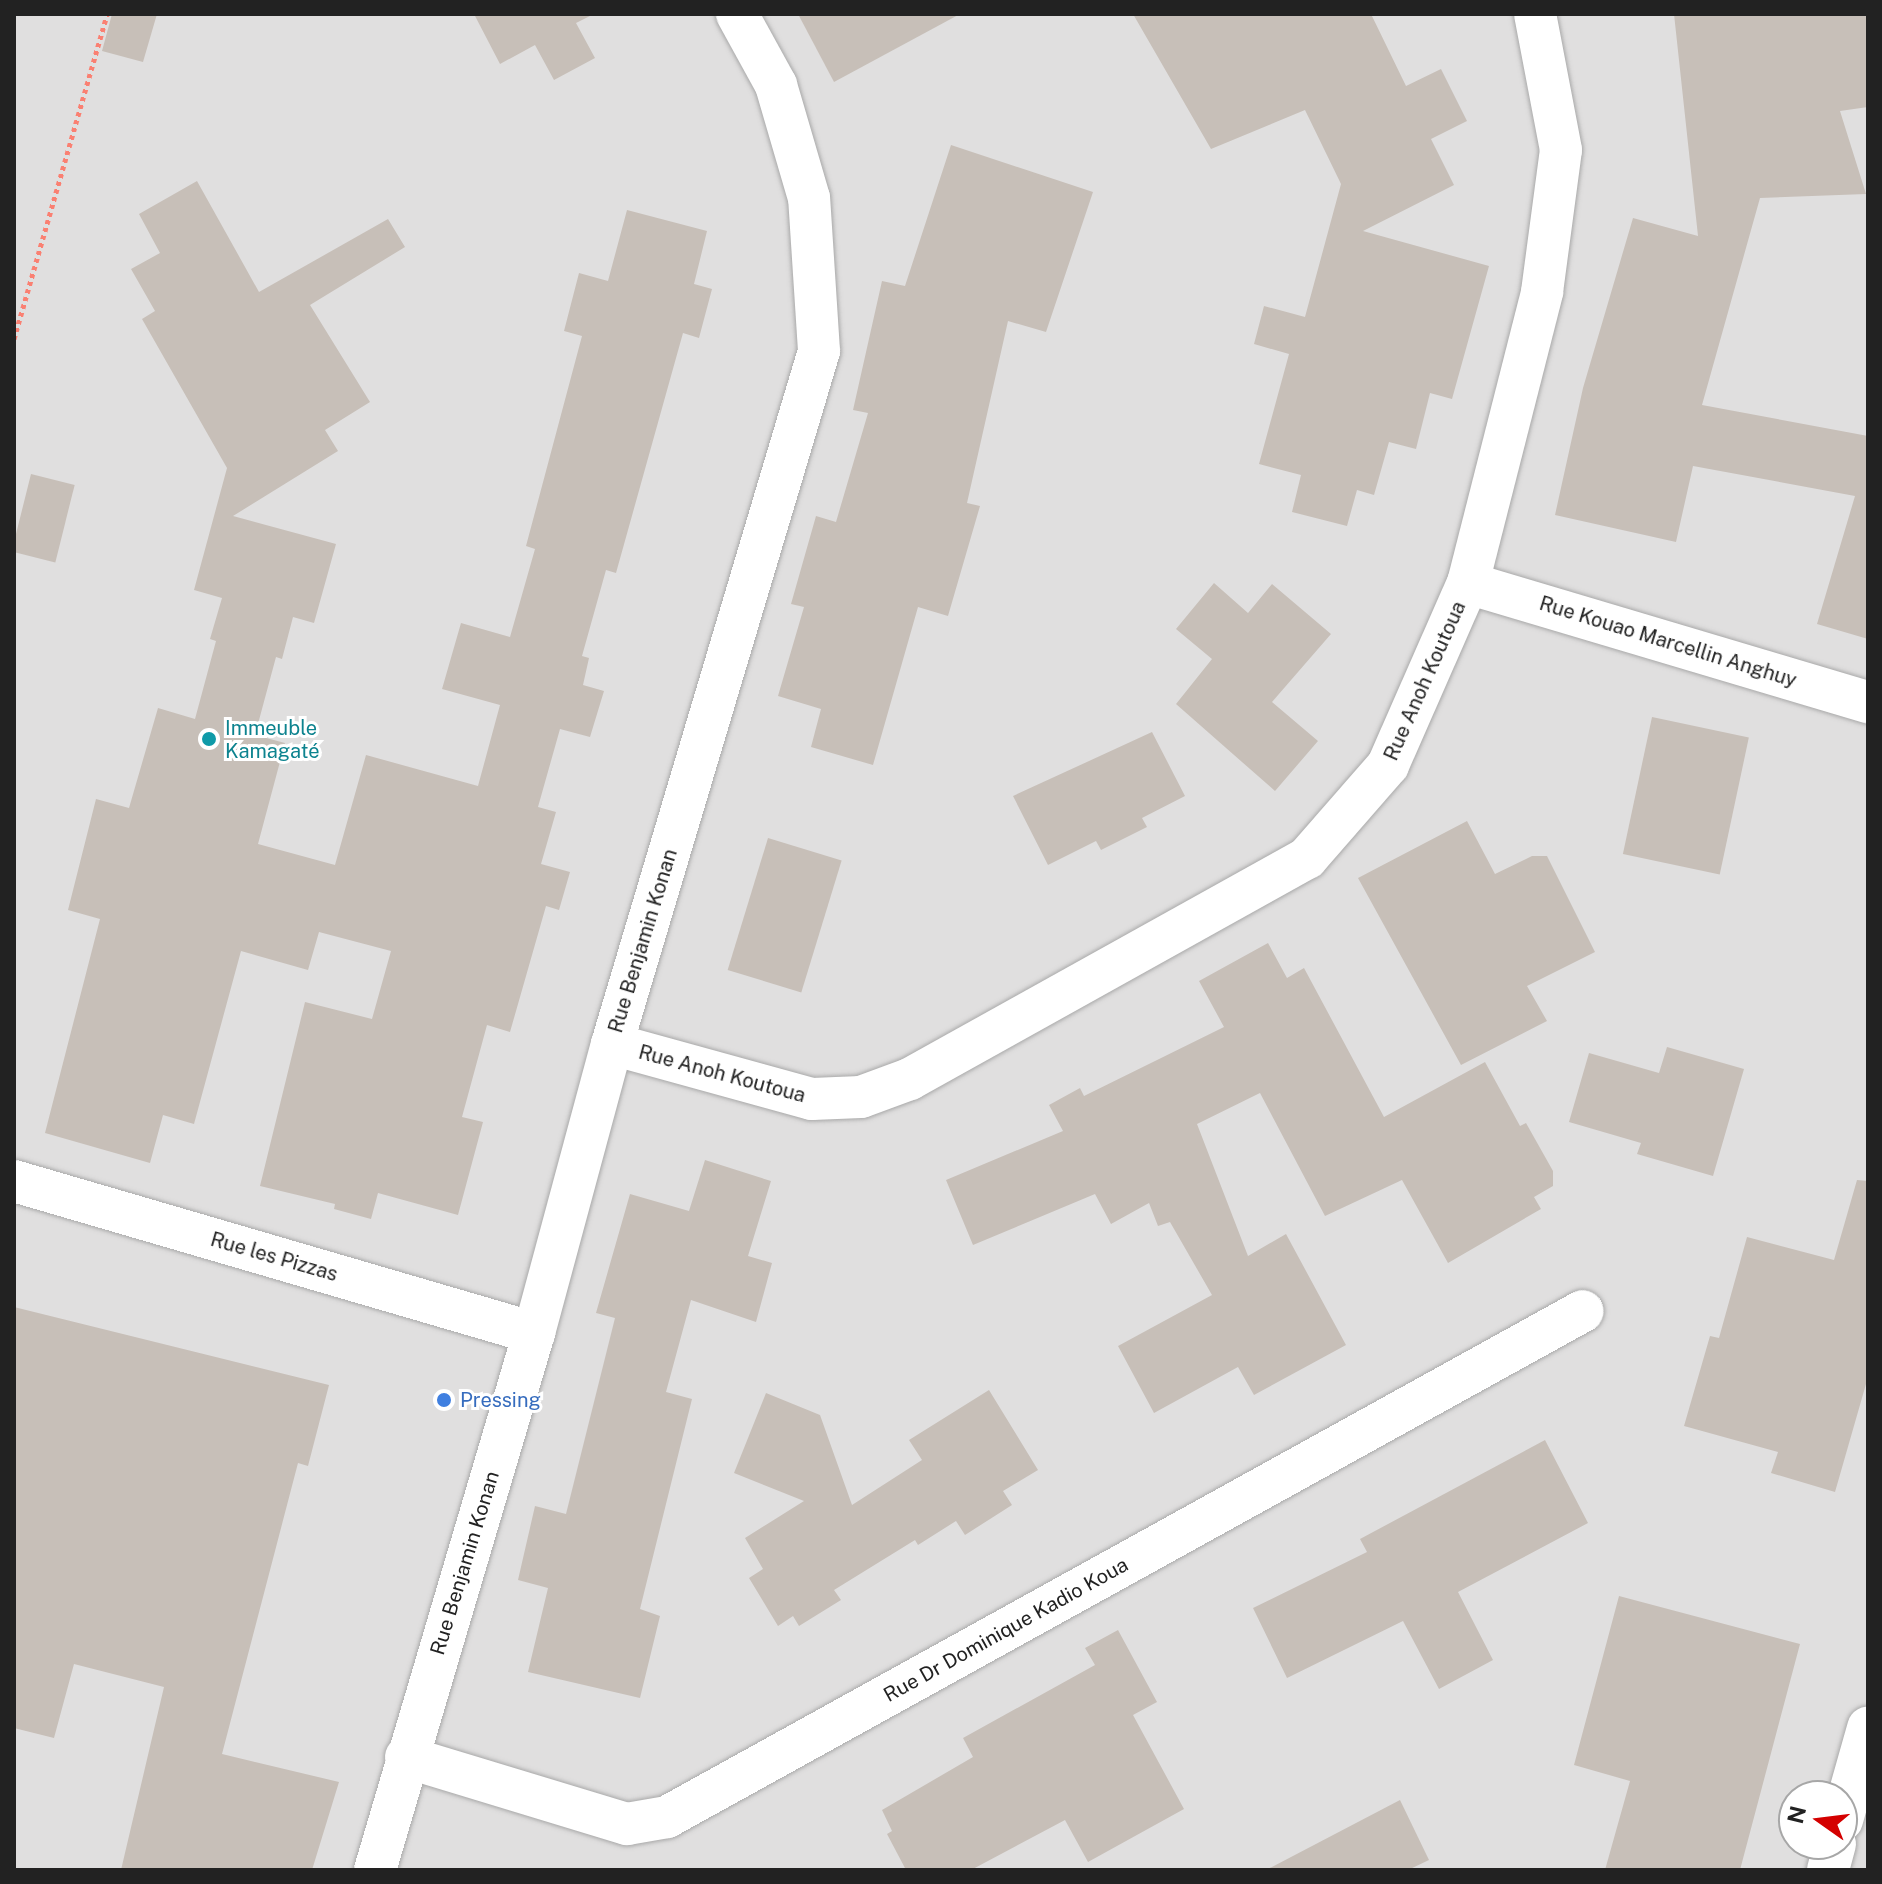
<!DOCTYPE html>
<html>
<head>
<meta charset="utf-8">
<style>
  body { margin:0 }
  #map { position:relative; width:1882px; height:1884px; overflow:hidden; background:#f2efe9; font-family:"Public Sans",sans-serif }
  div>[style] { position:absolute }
  .residential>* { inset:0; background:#e0dfdf }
  .building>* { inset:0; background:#c7bfb8; transform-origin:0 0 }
  .path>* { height:5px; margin-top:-2.5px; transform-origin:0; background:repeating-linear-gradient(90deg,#fa8072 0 4px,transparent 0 8px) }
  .roads { filter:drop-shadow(0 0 2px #a9a9a9) drop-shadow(0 0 2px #a9a9a9) }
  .street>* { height:42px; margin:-21px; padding:0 21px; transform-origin:21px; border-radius:21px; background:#fff }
  .dots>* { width:22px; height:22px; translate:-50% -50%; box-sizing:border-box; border:4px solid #fff; border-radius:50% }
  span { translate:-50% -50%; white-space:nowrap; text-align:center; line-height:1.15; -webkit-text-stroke:6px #fff; paint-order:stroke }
  .street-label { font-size:20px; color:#222 }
  .culture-label { font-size:20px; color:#0d838f }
  .left { translate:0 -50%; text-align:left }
  .shop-label { font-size:20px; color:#366cbe }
  .frame { position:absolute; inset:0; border:16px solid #222; pointer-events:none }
  .north { position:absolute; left:1778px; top:1780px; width:80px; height:80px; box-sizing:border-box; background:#fff; border:2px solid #a7a7a7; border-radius:50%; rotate:284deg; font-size:22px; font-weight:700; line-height:32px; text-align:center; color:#222 }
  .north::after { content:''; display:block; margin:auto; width:28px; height:36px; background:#d40000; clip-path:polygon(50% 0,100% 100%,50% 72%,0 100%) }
</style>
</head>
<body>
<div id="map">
  <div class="residential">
    <i style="clip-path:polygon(evenodd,14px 14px,1868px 14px,1868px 1870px,14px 1870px,14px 14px,1794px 1796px,1842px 1796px,1842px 1844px,1794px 1844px,1794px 1796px)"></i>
  </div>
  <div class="building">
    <i style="clip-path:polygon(112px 14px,157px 14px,143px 62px,102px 51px)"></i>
    <i style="clip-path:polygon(474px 14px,594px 14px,576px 23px,595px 58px,554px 80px,535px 45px,500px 64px)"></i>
    <i style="clip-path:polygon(798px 14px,960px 14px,834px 82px)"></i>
    <i style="clip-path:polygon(1133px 14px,1371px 14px,1406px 86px,1441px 69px,1467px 121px,1431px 139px,1454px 185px,1363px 231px,1489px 266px,1452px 399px,1430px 393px,1416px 449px,1389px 442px,1374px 495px,1357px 490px,1347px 526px,1292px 512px,1301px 475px,1259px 464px,1289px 354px,1254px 344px,1264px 306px,1305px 317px,1341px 184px,1305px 110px,1211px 149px)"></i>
    <i style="clip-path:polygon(1674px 14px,1868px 14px,1868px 107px,1840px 111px,1866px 194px,1760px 198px,1702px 405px,1868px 436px,1868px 639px,1817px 624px,1855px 496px,1693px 466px,1676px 542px,1555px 515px,1583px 388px,1633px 218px,1698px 236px)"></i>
    <i style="clip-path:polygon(951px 145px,1093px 192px,1046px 332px,1008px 321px,967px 503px,980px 506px,948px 616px,918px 607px,873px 765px,811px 747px,821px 709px,778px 696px,804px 607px,791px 604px,816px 516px,836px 522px,868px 413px,853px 410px,882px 281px,905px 286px)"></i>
    <i style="clip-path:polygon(197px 181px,259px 292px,388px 219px,405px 247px,310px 305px,370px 402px,325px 430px,338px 451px,233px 516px,336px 544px,314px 623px,293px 617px,282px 659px,276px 657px,255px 735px,285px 743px,258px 844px,335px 865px,366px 755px,478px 786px,500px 705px,442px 689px,461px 623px,510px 637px,535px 549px,526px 546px,582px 336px,564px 331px,579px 273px,608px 281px,627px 210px,707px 231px,694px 284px,712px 289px,699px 338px,683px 333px,616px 573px,606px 570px,582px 656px,589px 658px,583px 685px,604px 691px,590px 737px,560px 729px,538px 807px,556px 812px,541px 864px,570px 872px,559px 910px,546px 906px,510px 1032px,487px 1025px,462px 1117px,483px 1122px,458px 1215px,378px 1193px,371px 1219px,334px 1209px,335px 1204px,260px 1186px,305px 1002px,372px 1019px,391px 951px,319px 932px,308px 970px,241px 951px,194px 1124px,163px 1115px,150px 1163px,45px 1133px,100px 919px,68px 910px,96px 799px,129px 808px,158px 708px,195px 719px,216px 641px,210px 639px,222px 598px,194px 590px,227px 468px,142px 319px,155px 311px,131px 269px,160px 253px,139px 214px)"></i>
    <i style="left:31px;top:474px;width:45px;height:80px;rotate:14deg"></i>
    <i style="clip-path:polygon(1214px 583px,1248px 613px,1272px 584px,1331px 634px,1272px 702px,1318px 741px,1275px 791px,1176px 704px,1212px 659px,1176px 629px)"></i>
    <i style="left:1652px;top:717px;width:99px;height:140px;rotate:12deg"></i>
    <i style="clip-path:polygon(1152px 732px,1185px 796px,1142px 818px,1147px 827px,1101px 850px,1096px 841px,1048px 865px,1013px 796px)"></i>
    <i style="clip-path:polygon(1467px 821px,1495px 874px,1532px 856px,1547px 856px,1595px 952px,1527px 986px,1547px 1021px,1461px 1065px,1358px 878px)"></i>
    <i style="left:768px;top:838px;width:77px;height:138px;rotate:17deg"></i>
    <i style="clip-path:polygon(1268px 943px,1287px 978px,1304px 968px,1384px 1117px,1485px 1062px,1520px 1126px,1526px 1123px,1553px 1171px,1553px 1186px,1534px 1197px,1541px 1209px,1448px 1263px,1402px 1180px,1325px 1216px,1260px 1093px,1197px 1124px,1248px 1256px,1286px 1234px,1346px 1345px,1254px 1395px,1238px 1367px,1154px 1413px,1118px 1346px,1212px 1295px,1170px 1222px,1158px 1226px,1149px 1203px,1111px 1224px,1095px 1194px,973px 1245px,946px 1180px,1063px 1131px,1049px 1105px,1080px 1088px,1084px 1096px,1224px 1027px,1199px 981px)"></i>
    <i style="clip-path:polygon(1667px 1047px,1744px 1069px,1713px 1176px,1637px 1154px,1641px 1143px,1569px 1122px,1589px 1053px,1659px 1073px)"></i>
    <i style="clip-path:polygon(705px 1160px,771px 1181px,748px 1256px,772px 1263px,756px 1322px,691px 1300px,666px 1392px,692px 1399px,640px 1609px,660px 1616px,640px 1698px,528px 1672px,548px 1588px,518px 1580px,535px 1506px,566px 1514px,615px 1318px,596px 1313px,630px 1194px,689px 1211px)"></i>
    <i style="clip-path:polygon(1857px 1180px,1868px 1181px,1868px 1377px,1835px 1492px,1771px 1473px,1778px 1452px,1684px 1426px,1710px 1336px,1719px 1338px,1747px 1237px,1834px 1260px)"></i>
    <i style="clip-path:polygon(14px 1307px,329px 1385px,308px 1466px,298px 1463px,222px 1754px,339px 1782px,312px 1870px,121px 1870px,164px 1687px,74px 1664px,54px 1738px,14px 1728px)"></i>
    <i style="clip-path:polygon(989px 1390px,1038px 1470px,1003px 1491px,1012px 1505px,965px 1535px,956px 1521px,918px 1545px,915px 1540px,834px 1590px,841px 1600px,799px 1626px,793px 1616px,778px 1626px,749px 1578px,763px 1569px,745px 1538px,804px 1501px,734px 1473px,766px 1393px,820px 1415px,852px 1505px,922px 1460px,909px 1440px)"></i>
    <i style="clip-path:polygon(1545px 1440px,1588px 1523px,1458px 1592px,1493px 1660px,1439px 1689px,1403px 1621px,1287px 1678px,1253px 1608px,1367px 1552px,1360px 1539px)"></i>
    <i style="clip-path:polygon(1619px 1596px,1800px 1644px,1740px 1870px,1605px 1870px,1630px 1781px,1574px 1765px)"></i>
    <i style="clip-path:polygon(1118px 1630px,1157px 1702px,1133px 1715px,1184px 1809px,1088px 1862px,1065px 1820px,971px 1870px,906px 1870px,887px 1834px,892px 1831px,882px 1810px,973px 1757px,963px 1738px,1095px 1665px,1085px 1648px)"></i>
    <i style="clip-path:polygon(1400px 1800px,1429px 1860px,1408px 1870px,1266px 1870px)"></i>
  </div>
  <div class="path">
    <i style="left:14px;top:339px;width:338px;rotate:-74deg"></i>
  </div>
  <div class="roads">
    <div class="street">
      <i style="left:1468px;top:583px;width:417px;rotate:16.6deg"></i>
      <i style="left:612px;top:1044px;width:207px;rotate:15.4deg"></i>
      <i style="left:812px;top:1099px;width:49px;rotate:-2.3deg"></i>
      <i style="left:861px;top:1097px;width:52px;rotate:-20.2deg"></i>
      <i style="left:910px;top:1079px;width:454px;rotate:-29.1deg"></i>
      <i style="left:1307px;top:858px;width:123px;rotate:-48.9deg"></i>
      <i style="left:1388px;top:765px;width:199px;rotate:-66.3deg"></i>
      <i style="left:1468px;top:583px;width:300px;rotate:-75.7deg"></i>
      <i style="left:1542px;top:292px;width:143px;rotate:-82.4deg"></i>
      <i style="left:1561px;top:150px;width:138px;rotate:-100.8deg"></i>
      <i style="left:14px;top:1181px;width:542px;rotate:16.29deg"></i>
      <i style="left:406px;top:1757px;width:231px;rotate:16.9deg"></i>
      <i style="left:627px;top:1824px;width:41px;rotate:-9.9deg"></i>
      <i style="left:667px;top:1817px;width:1046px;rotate:-28.92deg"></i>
      <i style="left:1842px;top:1820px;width:96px;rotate:-74.2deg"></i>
      <i style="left:375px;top:1870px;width:560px;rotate:-73.51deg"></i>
      <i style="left:534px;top:1333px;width:299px;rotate:-74.9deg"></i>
      <i style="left:612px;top:1044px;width:723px;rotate:-73.37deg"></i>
      <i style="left:819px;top:351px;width:153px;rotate:-93.7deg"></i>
      <i style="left:809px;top:198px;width:118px;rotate:-106.3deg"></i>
      <i style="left:776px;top:85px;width:81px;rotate:-118.8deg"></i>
      <i style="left:1828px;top:1870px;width:27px;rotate:-75deg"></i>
    </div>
  </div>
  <div class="dots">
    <i style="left:209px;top:739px;background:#0f9aa8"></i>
    <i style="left:444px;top:1400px;background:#3f7fe0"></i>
  </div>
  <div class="street-label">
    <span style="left:1668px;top:642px;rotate:17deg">Rue Kouao Marcellin Anghuy</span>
    <span style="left:1425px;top:681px;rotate:-66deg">Rue Anoh Koutoua</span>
    <span style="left:643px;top:941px;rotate:-73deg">Rue Benjamin Konan</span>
    <span style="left:722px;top:1074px;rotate:15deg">Rue Anoh Koutoua</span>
    <span style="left:274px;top:1257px;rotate:16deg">Rue les Pizzas</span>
    <span style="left:465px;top:1563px;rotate:-73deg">Rue Benjamin Konan</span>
    <span style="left:1006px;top:1630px;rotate:-29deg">Rue Dr Dominique Kadio Koua</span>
  </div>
  <div class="culture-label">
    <span class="left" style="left:225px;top:740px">Immeuble<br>Kamagaté</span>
  </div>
  <div class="shop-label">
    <span class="left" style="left:460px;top:1400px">Pressing</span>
  </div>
  <div class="frame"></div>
  <div class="north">N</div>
</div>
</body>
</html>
